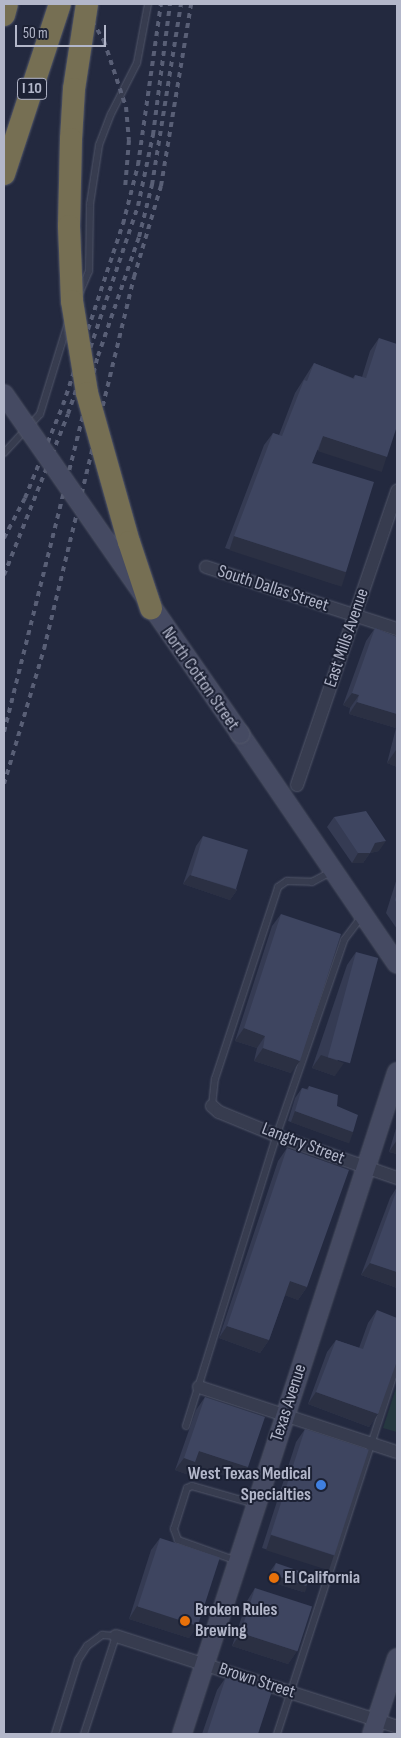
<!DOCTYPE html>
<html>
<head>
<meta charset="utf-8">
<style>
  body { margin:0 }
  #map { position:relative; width:401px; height:1738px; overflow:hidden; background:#23293f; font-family:"Sofia Sans Condensed",sans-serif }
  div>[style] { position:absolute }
  .green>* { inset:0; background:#253840 }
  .roads { filter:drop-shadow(0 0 1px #52576a) drop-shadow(0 0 1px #52576a) }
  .lane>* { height:6px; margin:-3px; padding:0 3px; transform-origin:3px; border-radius:3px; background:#373c4f }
  .street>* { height:12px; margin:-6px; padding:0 6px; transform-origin:6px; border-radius:6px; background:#373c4f }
  .secondary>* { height:18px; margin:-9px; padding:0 9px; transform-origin:9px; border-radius:9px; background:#454a62 }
  .highway>* { height:22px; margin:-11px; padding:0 11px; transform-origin:11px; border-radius:11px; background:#766f53 }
  .rail>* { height:4px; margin-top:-2px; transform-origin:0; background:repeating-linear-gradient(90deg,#595f76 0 5px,transparent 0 10px) }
  .bridges { filter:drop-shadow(0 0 1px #52576a) drop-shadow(0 0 1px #52576a) }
  .secondary-bridge>* { height:18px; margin:-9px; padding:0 9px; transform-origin:9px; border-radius:9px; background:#454a62 }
  .highway-bridge>* { height:22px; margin:-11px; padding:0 11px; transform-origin:11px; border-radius:11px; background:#766f53 }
  .wall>* { inset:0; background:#353b53 }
  .shaded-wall>* { inset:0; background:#2b3043; transform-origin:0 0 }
  .building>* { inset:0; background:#3e4560; transform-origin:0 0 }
  .dots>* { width:14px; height:14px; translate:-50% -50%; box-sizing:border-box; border:2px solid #1c2134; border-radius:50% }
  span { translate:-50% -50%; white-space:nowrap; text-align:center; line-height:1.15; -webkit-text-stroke:4px #1c2134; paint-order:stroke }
  .shield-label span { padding:1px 4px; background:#1c2134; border:1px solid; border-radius:4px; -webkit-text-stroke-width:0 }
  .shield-label { font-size:16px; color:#b3b7ca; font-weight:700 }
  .street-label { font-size:18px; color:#b3b7ca }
  .poi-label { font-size:18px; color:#b3b7ca; font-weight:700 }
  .right { translate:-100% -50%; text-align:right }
  .left { translate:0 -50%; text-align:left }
  .frame { position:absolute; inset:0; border:5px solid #b3b7ca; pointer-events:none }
  .scale { position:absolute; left:15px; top:25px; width:91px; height:22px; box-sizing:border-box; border:2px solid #b3b7ca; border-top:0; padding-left:6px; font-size:15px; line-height:18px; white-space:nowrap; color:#b3b7ca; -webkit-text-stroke:4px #1c2134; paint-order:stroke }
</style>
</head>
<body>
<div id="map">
  <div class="green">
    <i style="clip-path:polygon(397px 1385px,397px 1432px,383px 1428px)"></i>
  </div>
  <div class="roads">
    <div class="lane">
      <i style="left:80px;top:292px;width:23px;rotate:-67deg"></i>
      <i style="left:89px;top:271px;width:67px;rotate:-89.1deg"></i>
      <i style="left:90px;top:204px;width:60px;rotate:-81.3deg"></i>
      <i style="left:99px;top:145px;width:33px;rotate:-69deg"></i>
      <i style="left:111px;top:114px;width:57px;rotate:-63deg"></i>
      <i style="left:137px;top:63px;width:60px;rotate:-79.4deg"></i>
      <i style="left:4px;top:453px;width:53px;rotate:-47.3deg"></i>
      <i style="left:40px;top:414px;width:95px;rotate:-72.9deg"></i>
      <i style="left:212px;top:1106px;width:27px;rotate:-84deg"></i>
      <i style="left:215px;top:1079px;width:202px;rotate:-71.8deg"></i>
      <i style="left:278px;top:887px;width:11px;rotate:-34deg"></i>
      <i style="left:287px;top:881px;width:25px;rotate:2deg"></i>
      <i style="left:312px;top:882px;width:21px;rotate:-28deg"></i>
      <i style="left:186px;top:1426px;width:306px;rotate:-72.7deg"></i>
      <i style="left:277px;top:1134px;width:205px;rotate:-70.9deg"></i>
      <i style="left:344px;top:940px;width:30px;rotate:-53deg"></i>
      <i style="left:237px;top:1561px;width:63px;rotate:-160.4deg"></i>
      <i style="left:178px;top:1540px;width:12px;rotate:-110deg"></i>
      <i style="left:174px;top:1529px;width:43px;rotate:-72.4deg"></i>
      <i style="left:187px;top:1488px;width:5px;rotate:-22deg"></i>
      <i style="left:192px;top:1486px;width:66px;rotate:15.9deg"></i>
      <i style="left:55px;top:1734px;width:77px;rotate:-72.7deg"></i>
      <i style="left:78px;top:1660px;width:17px;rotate:-57deg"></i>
      <i style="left:87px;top:1646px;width:19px;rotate:-36deg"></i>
      <i style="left:102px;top:1635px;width:14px;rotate:4deg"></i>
      <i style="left:116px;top:1636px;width:103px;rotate:108.1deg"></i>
      <i style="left:277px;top:1734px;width:389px;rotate:-72deg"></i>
    </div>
    <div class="street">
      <i style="left:206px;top:567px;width:201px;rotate:18deg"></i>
      <i style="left:297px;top:785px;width:311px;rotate:-71.2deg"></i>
      <i style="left:212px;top:1106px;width:9px;rotate:41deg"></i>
      <i style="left:219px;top:1112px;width:71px;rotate:22.2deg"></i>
      <i style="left:285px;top:1139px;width:119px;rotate:19.2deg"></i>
      <i style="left:199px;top:1387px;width:208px;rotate:18.2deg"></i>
      <i style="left:116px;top:1636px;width:295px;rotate:17.9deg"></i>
    </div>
    <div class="secondary">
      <i style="left:240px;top:734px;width:278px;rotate:55.7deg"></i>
      <i style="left:182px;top:1734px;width:696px;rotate:-72.01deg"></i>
      <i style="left:372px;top:1734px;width:80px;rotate:-71.8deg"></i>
    </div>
    <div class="highway">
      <i style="left:4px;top:15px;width:11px;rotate:-75deg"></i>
      <i style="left:4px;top:174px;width:179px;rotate:-71.8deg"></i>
    </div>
  </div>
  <div class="rail">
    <i style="left:82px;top:4px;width:43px;rotate:59.3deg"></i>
    <i style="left:104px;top:41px;width:70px;rotate:71.6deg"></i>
    <i style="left:126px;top:107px;width:33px;rotate:85deg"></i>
    <i style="left:129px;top:140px;width:49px;rotate:94.7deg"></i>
    <i style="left:4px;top:538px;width:45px;rotate:-62.3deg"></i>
    <i style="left:25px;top:498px;width:100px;rotate:-67.8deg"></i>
    <i style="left:63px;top:405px;width:191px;rotate:-71.7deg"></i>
    <i style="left:123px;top:224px;width:61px;rotate:-75.7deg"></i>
    <i style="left:138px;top:165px;width:163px;rotate:-81.9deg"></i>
    <i style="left:4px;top:575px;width:173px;rotate:-68.3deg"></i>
    <i style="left:68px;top:414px;width:219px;rotate:-71.4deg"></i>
    <i style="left:138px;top:206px;width:73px;rotate:-78.1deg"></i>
    <i style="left:153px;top:135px;width:132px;rotate:-82.6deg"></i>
    <i style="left:4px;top:732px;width:388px;rotate:-76deg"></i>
    <i style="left:98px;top:356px;width:126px;rotate:-71deg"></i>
    <i style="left:139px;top:237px;width:54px;rotate:-76deg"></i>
    <i style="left:152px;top:185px;width:183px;rotate:-80.9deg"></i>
    <i style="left:4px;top:784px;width:141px;rotate:-73.5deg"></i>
    <i style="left:44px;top:649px;width:383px;rotate:-76.4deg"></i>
    <i style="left:134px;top:277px;width:95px;rotate:-73.5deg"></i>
    <i style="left:161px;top:186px;width:184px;rotate:-80.6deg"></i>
  </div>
  <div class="bridges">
    <div class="secondary-bridge">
      <i style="left:4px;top:394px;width:414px;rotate:55.2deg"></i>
    </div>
    <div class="highway-bridge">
      <i style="left:87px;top:4px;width:86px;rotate:98.7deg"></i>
      <i style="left:74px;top:89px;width:50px;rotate:93.4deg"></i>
      <i style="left:71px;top:139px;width:87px;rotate:91.3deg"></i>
      <i style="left:69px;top:226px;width:75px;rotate:87.7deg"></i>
      <i style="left:72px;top:301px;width:93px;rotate:80.7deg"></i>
      <i style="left:87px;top:393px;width:155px;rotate:74.3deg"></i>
      <i style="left:129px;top:542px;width:70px;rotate:71.6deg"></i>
    </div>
  </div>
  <div class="wall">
    <i style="clip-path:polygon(379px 338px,378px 470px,317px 450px,312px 463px,346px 572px,337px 585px,225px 548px,264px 445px,273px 433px,279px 435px,295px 393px,314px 363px,353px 378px,355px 375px,362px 377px,370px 351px)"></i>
    <i style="clip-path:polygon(375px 628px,397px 637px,397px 767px,387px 763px,396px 728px,349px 714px,350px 708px,343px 705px,366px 641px)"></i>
    <i style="clip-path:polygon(334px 817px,379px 851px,370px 853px,363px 863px,352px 863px,327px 827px)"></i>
    <i style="clip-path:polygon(203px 836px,237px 890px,230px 900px,183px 884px,196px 846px)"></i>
    <i style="clip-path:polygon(397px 878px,397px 929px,386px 913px)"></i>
    <i style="clip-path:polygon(281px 914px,291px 1073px,254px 1061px,257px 1048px,235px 1041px,272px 926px)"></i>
    <i style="clip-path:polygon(356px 952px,335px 1076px,312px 1068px,347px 965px)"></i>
    <i style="clip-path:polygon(309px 1086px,337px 1106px,353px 1132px,346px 1142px,288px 1121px,295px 1098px,302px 1088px,307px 1089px)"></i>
    <i style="clip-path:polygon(397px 1125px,397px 1154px,389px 1152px)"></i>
    <i style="clip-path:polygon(287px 1148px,307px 1287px,298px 1300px,285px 1295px,269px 1340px,260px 1353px,219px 1338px,278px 1161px)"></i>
    <i style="clip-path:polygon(397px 1187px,397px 1288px,361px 1275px,390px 1198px)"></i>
    <i style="clip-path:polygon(377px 1310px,378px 1414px,369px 1427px,308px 1404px,327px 1352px,336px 1340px,359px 1348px,368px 1323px)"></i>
    <i style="clip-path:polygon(205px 1397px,248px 1467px,239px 1480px,193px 1465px,186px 1474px,175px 1470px,196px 1410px)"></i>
    <i style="clip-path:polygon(305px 1429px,334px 1555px,325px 1568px,262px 1548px,296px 1442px)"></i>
    <i style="clip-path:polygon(160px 1538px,198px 1625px,189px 1638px,129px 1619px,151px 1550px)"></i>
    <i style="clip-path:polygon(276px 1563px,303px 1592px,268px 1581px,271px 1570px)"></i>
    <i style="clip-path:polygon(255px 1588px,297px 1651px,288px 1664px,232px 1646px,247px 1601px)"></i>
    <i style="clip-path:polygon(226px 1677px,258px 1734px,202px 1734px,217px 1690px)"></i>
  </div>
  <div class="shaded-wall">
    <i style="left:323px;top:436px;width:67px;height:16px;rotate:18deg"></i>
    <i style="left:234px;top:536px;width:118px;height:15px;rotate:18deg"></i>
    <i style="clip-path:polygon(352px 693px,359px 695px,350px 708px,343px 705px)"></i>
    <i style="clip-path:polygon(357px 702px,397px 714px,397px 726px,396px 728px,349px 714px)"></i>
    <i style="clip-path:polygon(396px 750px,397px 751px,397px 767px,387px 763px)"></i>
    <i style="clip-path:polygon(386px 841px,379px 851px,370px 853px,363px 863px,352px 863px,358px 853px,375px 843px)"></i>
    <i style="clip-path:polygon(190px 875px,237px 890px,230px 900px,183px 884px)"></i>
    <i style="clip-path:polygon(244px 1028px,265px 1036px,257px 1048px,235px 1041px)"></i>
    <i style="clip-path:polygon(263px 1048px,300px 1061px,291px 1073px,254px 1061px)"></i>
    <i style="clip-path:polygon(321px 1055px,344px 1063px,335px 1076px,312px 1068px)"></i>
    <i style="left:295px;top:1111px;width:62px;height:12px;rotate:20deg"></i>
    <i style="clip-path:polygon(397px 1140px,397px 1154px,389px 1152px)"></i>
    <i style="clip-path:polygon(370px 1263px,397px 1272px,397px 1288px,361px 1275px)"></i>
    <i style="clip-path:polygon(290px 1281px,307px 1287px,298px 1300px,281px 1294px)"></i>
    <i style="clip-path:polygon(227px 1326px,269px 1340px,260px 1353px,219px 1338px)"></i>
    <i style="clip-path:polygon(316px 1392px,378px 1414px,369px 1427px,308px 1404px)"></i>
    <i style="clip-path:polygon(199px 1451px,248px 1467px,239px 1480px,193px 1465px,186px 1474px,175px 1470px,184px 1458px)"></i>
    <i style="left:271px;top:1535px;width:66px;height:16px;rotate:18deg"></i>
    <i style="left:272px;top:1574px;width:37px;height:8px;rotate:17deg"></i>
    <i style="clip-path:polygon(137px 1606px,198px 1625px,189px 1638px,129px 1619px)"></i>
    <i style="clip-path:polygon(241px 1633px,297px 1651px,288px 1664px,232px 1646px)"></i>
  </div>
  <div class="building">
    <i style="clip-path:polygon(379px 338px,397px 344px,397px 426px,387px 457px,323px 436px,312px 463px,374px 482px,346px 572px,234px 536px,273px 433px,282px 436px,304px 380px,307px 381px,314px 363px,354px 379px,355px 375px,366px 378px)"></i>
    <i style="clip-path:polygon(375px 628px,397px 637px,397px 714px,357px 702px,359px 695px,352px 693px)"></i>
    <i style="clip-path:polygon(366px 811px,386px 841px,375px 843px,370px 853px,358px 853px,334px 817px)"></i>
    <i style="left:203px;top:836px;width:47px;height:41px;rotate:17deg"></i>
    <i style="clip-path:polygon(397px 892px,397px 904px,395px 900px)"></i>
    <i style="clip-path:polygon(281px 914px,341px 934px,300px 1061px,263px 1048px,265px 1036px,244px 1028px)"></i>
    <i style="left:356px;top:952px;width:23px;height:109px;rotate:15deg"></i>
    <i style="clip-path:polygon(309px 1086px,338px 1095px,337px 1106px,358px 1115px,353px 1132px,295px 1111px,302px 1088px,308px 1090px)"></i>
    <i style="clip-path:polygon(287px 1148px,349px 1170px,307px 1287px,290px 1281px,269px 1340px,227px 1326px)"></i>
    <i style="clip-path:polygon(397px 1189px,397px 1272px,370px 1263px)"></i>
    <i style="clip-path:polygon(377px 1310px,397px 1318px,397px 1361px,378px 1414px,316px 1392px,336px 1340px,363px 1349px)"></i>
    <i style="clip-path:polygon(205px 1397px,265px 1417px,248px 1467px,199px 1451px,195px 1462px,184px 1458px)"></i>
    <i style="left:305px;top:1429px;width:67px;height:111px;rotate:18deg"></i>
    <i style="left:160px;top:1538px;width:63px;height:72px;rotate:18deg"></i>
    <i style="left:276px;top:1563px;width:36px;height:12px;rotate:19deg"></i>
    <i style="left:255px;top:1588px;width:60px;height:47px;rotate:18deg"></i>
    <i style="clip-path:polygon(226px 1677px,272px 1691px,258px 1734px,207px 1734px)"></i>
  </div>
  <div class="dots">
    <i style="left:321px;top:1485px;background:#3f7fe0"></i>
    <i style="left:274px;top:1578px;background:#e8710a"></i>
    <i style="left:185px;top:1621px;background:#e8710a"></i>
  </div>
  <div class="shield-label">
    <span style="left:32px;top:89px">I 10</span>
  </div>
  <div class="street-label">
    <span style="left:273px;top:589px;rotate:18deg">South Dallas Street</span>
    <span style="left:347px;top:638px;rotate:-71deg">East Mills Avenue</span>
    <span style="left:200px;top:679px;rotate:55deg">North Cotton Street</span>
    <span style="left:303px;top:1144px;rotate:21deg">Langtry Street</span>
    <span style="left:289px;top:1403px;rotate:-72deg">Texas Avenue</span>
    <span style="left:257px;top:1681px;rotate:18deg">Brown Street</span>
  </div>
  <div class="poi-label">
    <span class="right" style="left:311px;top:1485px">West Texas Medical<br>Specialties</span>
    <span class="left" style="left:284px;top:1578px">El California</span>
    <span class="left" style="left:195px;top:1621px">Broken Rules<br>Brewing</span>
  </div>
  <div class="frame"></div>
  <div class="scale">50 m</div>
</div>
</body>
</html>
